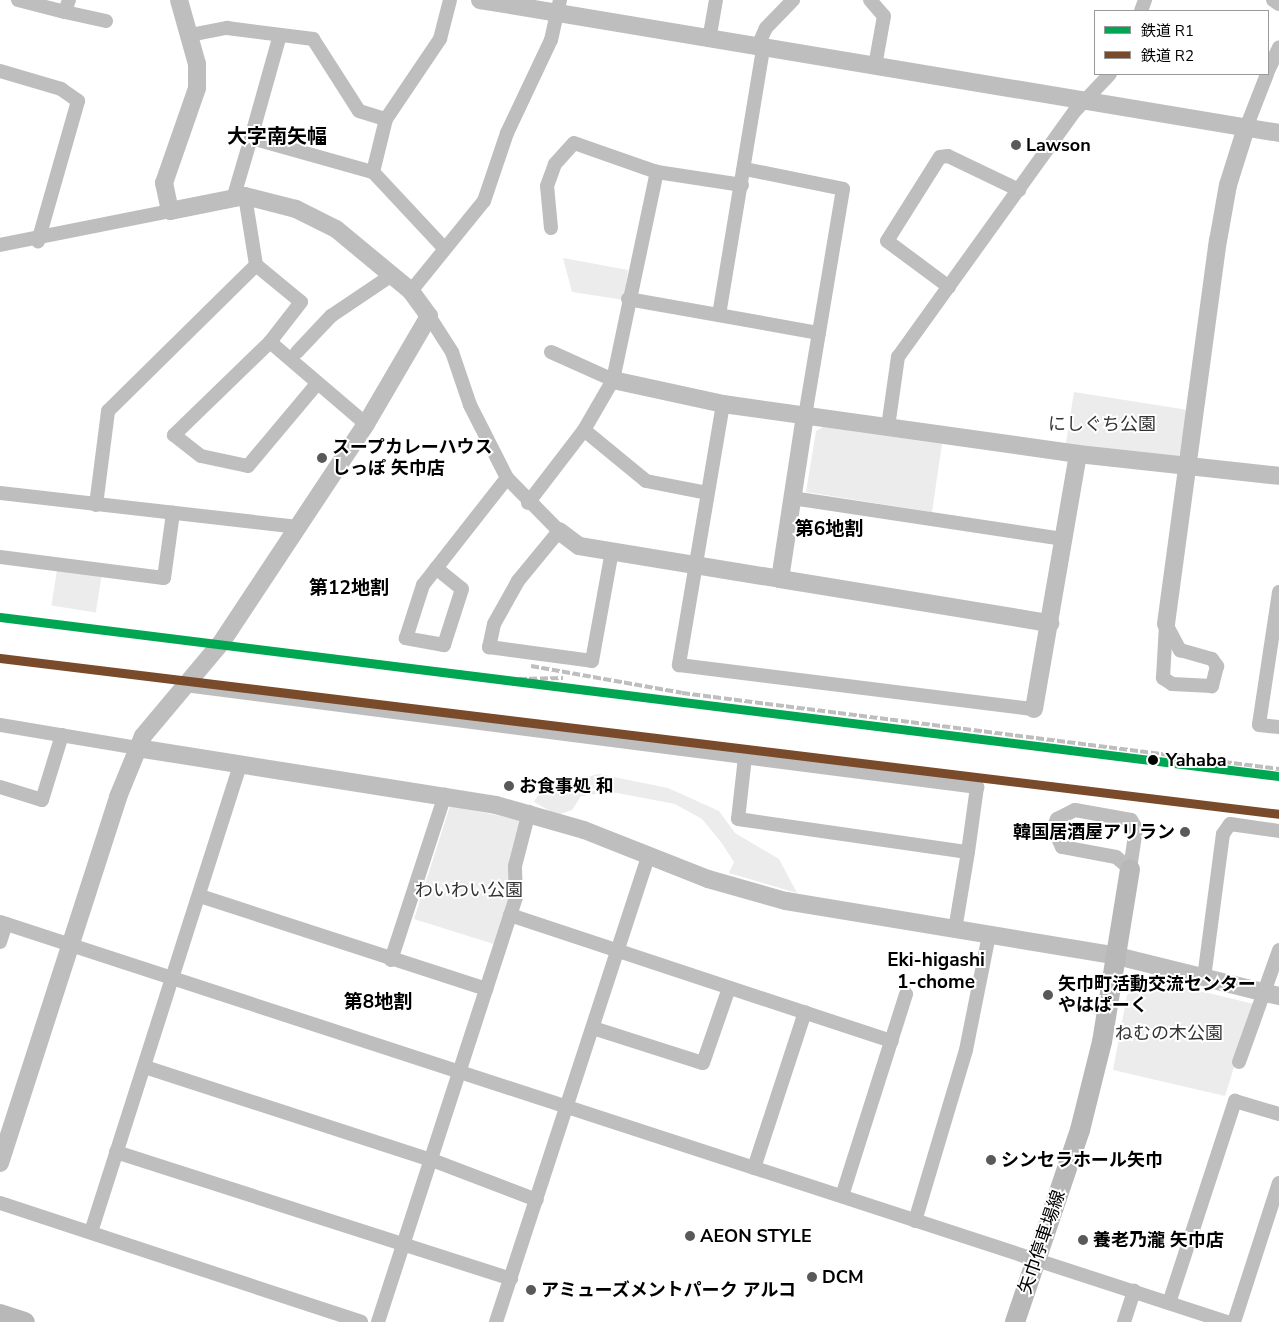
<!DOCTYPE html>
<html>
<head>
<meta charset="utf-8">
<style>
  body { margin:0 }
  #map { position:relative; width:1279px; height:1322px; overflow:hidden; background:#fff; font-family:"Nunito Sans","Noto Sans JP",sans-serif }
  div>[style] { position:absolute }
  .green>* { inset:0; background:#ececec; transform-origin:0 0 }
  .minor>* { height:14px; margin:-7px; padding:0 7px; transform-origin:7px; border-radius:7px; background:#bebebe }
  .tertiary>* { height:18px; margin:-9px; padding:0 9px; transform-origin:9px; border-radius:9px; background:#bebebe }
  .secondary>* { height:20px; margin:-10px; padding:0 10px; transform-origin:10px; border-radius:10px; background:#b8b8b8 }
  .rail>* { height:4px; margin-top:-2px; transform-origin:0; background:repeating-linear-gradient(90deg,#bebebe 0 8px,transparent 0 10.5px) }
  .rail-1>* { height:9px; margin:-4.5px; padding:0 4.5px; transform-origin:4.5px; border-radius:4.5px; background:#00a651 }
  .rail-2>* { height:9px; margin:-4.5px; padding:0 4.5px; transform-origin:4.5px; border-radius:4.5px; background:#7a4b2a }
  .dots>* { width:14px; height:14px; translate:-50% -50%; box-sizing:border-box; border:2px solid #fff; border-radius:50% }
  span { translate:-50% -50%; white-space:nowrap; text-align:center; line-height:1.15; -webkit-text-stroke:4px #fff; paint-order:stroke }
  .poi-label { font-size:18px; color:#000; font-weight:700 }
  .left { translate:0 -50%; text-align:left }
  .right { translate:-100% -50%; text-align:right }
  .park-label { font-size:18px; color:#333 }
  .stop-label { font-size:18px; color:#000; font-weight:700 }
  .street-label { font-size:18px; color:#000 }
  .neighbourhood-label { font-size:19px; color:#000; font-weight:700 }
  .quarter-label { font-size:20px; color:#000; font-weight:700 }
  .legend { position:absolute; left:1094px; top:10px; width:175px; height:65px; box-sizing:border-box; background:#fff; border:1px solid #999; margin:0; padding:6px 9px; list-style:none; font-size:15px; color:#000 }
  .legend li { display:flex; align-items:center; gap:10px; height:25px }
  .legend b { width:25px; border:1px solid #999 }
</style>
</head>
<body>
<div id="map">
  <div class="green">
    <i style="clip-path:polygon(563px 258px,628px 270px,624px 300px,572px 292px)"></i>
    <i style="left:1074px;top:392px;width:114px;height:56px;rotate:9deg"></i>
    <i style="clip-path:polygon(823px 427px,942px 444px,932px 512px,806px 492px,816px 431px)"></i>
    <i style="left:57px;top:570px;width:45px;height:36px;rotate:9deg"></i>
    <i style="clip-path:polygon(599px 774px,668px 788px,719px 811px,735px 833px,779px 859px,797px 893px,729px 873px,734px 862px,721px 842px,702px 819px,675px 804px,612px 792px,581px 796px,572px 810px,557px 815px,534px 802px,543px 786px)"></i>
    <i style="clip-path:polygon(450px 806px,521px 820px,513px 895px,500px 946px,414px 919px)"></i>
    <i style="clip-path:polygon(1146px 978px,1254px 1004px,1225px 1096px,1113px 1070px,1127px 995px)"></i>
  </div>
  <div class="minor">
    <i style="left:18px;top:0;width:49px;rotate:14.3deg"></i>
    <i style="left:65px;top:12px;width:13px;rotate:-72deg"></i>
    <i style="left:870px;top:0;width:21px;rotate:49deg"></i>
    <i style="left:884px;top:16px;width:51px;rotate:100.2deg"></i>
    <i style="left:1273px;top:0;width:7px;rotate:34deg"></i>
    <i style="left:1141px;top:11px;width:12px;rotate:-70deg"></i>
    <i style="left:65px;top:12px;width:42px;rotate:12.4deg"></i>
    <i style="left:190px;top:35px;width:38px;rotate:-11deg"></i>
    <i style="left:227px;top:28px;width:87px;rotate:7.3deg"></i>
    <i style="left:313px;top:39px;width:85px;rotate:57.4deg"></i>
    <i style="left:359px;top:111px;width:28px;rotate:17deg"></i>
    <i style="left:709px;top:40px;width:41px;rotate:-80.1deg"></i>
    <i style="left:757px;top:48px;width:22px;rotate:-66deg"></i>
    <i style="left:766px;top:28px;width:39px;rotate:-46deg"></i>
    <i style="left:0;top:71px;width:64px;rotate:16.4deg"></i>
    <i style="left:61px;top:89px;width:21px;rotate:35deg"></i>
    <i style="left:78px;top:101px;width:146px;rotate:105.9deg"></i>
    <i style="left:1268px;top:71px;width:26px;rotate:-65deg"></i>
    <i style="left:1246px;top:128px;width:58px;rotate:-68.7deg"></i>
    <i style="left:251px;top:138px;width:107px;rotate:-74.3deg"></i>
    <i style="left:745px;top:169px;width:100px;rotate:11.5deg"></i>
    <i style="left:843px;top:189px;width:229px;rotate:99.5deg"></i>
    <i style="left:373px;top:172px;width:55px;rotate:-76.2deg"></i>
    <i style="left:386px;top:119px;width:97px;rotate:-56deg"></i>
    <i style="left:440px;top:39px;width:40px;rotate:-75.6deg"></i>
    <i style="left:245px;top:196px;width:70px;rotate:80.9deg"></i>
    <i style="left:256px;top:265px;width:58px;rotate:39.4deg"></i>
    <i style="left:301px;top:302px;width:51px;rotate:127.8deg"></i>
    <i style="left:270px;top:342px;width:134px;rotate:135.9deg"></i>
    <i style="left:174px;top:435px;width:34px;rotate:38deg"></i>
    <i style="left:201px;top:456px;width:48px;rotate:12deg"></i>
    <i style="left:248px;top:466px;width:106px;rotate:-50deg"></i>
    <i style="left:233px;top:199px;width:64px;rotate:-73.6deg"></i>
    <i style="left:251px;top:138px;width:127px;rotate:15.6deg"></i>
    <i style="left:373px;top:172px;width:105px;rotate:46.9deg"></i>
    <i style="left:551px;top:228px;width:42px;rotate:-95.4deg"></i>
    <i style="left:547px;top:186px;width:23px;rotate:-70deg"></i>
    <i style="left:555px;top:164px;width:28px;rotate:-48deg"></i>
    <i style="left:574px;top:143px;width:88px;rotate:19.3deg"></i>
    <i style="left:657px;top:172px;width:86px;rotate:8.7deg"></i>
    <i style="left:0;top:245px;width:173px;rotate:-11.3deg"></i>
    <i style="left:949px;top:287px;width:77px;rotate:-143.4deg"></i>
    <i style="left:887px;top:241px;width:99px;rotate:-57.8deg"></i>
    <i style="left:940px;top:157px;width:8px;rotate:-7deg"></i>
    <i style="left:948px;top:156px;width:79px;rotate:25.6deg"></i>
    <i style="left:411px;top:291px;width:116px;rotate:-51deg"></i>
    <i style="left:484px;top:201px;width:72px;rotate:-71.3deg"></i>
    <i style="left:507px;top:133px;width:103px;rotate:-64.7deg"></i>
    <i style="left:551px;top:40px;width:41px;rotate:-77.3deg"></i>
    <i style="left:628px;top:299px;width:194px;rotate:10.1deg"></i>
    <i style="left:719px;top:315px;width:270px;rotate:-80.6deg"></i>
    <i style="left:429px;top:316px;width:43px;rotate:57.4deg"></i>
    <i style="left:452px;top:352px;width:56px;rotate:71.2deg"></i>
    <i style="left:470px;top:405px;width:82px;rotate:63.1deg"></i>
    <i style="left:507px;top:478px;width:74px;rotate:45.5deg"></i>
    <i style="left:559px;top:531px;width:65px;rotate:129.4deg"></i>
    <i style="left:518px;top:581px;width:49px;rotate:119.2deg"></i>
    <i style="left:494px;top:624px;width:24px;rotate:102deg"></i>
    <i style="left:489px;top:647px;width:104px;rotate:7.7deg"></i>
    <i style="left:592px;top:661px;width:112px;rotate:-79.7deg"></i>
    <i style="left:270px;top:342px;width:126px;rotate:40.5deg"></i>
    <i style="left:297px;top:352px;width:50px;rotate:-46.6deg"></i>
    <i style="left:331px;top:316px;width:73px;rotate:-33.9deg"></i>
    <i style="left:551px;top:352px;width:68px;rotate:24.3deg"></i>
    <i style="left:723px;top:404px;width:265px;rotate:99.6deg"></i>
    <i style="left:679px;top:665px;width:358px;rotate:7.1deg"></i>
    <i style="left:888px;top:427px;width:71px;rotate:-81.9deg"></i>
    <i style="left:898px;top:357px;width:303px;rotate:-54.3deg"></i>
    <i style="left:1075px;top:111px;width:51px;rotate:-46.6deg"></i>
    <i style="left:584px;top:430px;width:80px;rotate:39.4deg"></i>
    <i style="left:646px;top:481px;width:62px;rotate:11.1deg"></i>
    <i style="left:0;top:493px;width:300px;rotate:6.5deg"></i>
    <i style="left:792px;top:498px;width:275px;rotate:8.6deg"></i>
    <i style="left:528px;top:503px;width:92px;rotate:-52.5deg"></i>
    <i style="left:584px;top:430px;width:58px;rotate:-59.9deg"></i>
    <i style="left:613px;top:380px;width:213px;rotate:-78.1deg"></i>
    <i style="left:96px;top:505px;width:95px;rotate:-82.7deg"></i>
    <i style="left:108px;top:411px;width:208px;rotate:-44.6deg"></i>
    <i style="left:0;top:557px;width:165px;rotate:7.3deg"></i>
    <i style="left:164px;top:578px;width:66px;rotate:-82.1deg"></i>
    <i style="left:436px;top:568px;width:33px;rotate:39deg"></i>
    <i style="left:462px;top:589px;width:59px;rotate:107.8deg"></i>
    <i style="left:444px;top:645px;width:39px;rotate:-170deg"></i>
    <i style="left:406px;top:638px;width:56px;rotate:-72.2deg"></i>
    <i style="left:423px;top:585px;width:136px;rotate:-51.9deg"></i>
    <i style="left:1279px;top:592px;width:134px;rotate:98.6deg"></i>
    <i style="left:1259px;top:725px;width:20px;rotate:6deg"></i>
    <i style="left:1166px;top:624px;width:30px;rotate:62deg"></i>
    <i style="left:1180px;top:650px;width:33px;rotate:16deg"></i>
    <i style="left:1212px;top:659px;width:9px;rotate:54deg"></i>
    <i style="left:1217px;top:666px;width:21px;rotate:104deg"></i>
    <i style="left:1212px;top:686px;width:40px;rotate:-177.1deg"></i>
    <i style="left:1172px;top:684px;width:11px;rotate:-146deg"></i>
    <i style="left:1163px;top:678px;width:54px;rotate:-86.8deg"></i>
    <i style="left:185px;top:685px;width:799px;rotate:7.34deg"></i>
    <i style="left:977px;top:787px;width:66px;rotate:97.9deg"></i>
    <i style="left:0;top:725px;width:139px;rotate:9.5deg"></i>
    <i style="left:745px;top:757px;width:62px;rotate:96.4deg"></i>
    <i style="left:738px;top:819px;width:232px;rotate:8.2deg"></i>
    <i style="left:968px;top:852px;width:79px;rotate:99.5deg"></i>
    <i style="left:0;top:787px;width:44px;rotate:17.2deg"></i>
    <i style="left:42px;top:800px;width:68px;rotate:-72.9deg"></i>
    <i style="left:1075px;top:810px;width:57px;rotate:10.1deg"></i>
    <i style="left:1131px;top:820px;width:9px;rotate:58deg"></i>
    <i style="left:1136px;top:828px;width:41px;rotate:98.3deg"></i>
    <i style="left:1130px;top:869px;width:18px;rotate:-139deg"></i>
    <i style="left:1116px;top:857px;width:55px;rotate:-169.5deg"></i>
    <i style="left:1062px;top:847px;width:21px;rotate:-115deg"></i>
    <i style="left:1053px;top:828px;width:10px;rotate:-66deg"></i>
    <i style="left:1057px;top:819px;width:20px;rotate:-27deg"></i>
    <i style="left:200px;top:896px;width:301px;rotate:18deg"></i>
    <i style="left:510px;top:915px;width:402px;rotate:18.3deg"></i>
    <i style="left:0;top:922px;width:1291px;rotate:18.06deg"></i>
    <i style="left:0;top:942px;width:19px;rotate:-72deg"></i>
    <i style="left:391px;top:960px;width:174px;rotate:-71.9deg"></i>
    <i style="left:1204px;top:978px;width:145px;rotate:-82.5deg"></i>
    <i style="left:1223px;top:834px;width:12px;rotate:-55deg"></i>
    <i style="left:1230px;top:824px;width:49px;rotate:8.1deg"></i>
    <i style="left:593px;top:1028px;width:115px;rotate:17.7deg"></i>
    <i style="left:703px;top:1063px;width:79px;rotate:-70.9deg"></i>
    <i style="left:1239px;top:1062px;width:119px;rotate:-70.3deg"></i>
    <i style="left:145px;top:1067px;width:302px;rotate:18deg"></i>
    <i style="left:432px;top:1160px;width:112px;rotate:20.9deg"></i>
    <i style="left:116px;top:1152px;width:415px;rotate:17.8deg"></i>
    <i style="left:754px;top:1168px;width:164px;rotate:-71.9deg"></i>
    <i style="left:842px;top:1196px;width:212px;rotate:-72.4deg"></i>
    <i style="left:0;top:1203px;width:380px;rotate:18.2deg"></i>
    <i style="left:915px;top:1221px;width:178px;rotate:-73.4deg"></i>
    <i style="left:966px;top:1050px;width:117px;rotate:-78.7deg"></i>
    <i style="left:91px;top:1232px;width:492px;rotate:-72.3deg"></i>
    <i style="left:1169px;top:1303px;width:213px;rotate:-71.9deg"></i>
    <i style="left:1235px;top:1101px;width:46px;rotate:16.5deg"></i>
    <i style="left:378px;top:1322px;width:447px;rotate:-72deg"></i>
    <i style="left:516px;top:897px;width:31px;rotate:-92deg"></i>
    <i style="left:515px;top:866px;width:56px;rotate:-75.5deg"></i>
    <i style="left:496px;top:1322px;width:491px;rotate:-71.9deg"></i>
    <i style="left:1124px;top:1322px;width:33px;rotate:-72deg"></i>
    <i style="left:1234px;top:1322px;width:146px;rotate:-72.1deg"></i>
  </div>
  <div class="tertiary">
    <i style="left:480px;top:0;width:810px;rotate:9.45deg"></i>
    <i style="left:613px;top:380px;width:113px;rotate:12.3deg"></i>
    <i style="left:723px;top:404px;width:359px;rotate:8deg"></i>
    <i style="left:1078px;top:454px;width:202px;rotate:6.2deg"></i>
    <i style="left:559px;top:531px;width:25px;rotate:37deg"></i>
    <i style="left:579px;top:546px;width:204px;rotate:9.3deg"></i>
    <i style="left:780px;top:579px;width:166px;rotate:-81.3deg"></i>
    <i style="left:780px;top:579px;width:274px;rotate:9.3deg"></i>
    <i style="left:1166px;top:624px;width:387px;rotate:-82.3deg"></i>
    <i style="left:1218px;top:241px;width:57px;rotate:-79.9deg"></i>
    <i style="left:1228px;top:185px;width:60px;rotate:-72.5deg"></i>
    <i style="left:1034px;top:709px;width:259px;rotate:-80.2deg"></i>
    <i style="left:137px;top:748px;width:363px;rotate:9deg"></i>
    <i style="left:496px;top:805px;width:91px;rotate:15.9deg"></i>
    <i style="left:584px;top:830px;width:133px;rotate:21.6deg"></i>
    <i style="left:708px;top:879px;width:81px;rotate:15.8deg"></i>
    <i style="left:786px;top:901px;width:336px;rotate:9.4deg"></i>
    <i style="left:1117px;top:956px;width:167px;rotate:13.9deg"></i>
    <i style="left:0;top:1163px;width:385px;rotate:-72.1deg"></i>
    <i style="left:118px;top:797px;width:66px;rotate:-67.7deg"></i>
    <i style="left:143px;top:736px;width:121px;rotate:-50deg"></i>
    <i style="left:221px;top:643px;width:263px;rotate:-56.5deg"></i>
    <i style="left:366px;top:424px;width:125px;rotate:-59.7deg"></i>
    <i style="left:429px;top:316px;width:31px;rotate:-126deg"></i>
    <i style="left:411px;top:291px;width:97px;rotate:-140.4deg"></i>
    <i style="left:336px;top:229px;width:45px;rotate:-153.4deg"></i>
    <i style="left:296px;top:209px;width:53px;rotate:-165.7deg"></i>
    <i style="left:245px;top:196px;width:76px;rotate:168.7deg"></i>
    <i style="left:170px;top:211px;width:29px;rotate:-102deg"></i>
    <i style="left:164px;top:183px;width:101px;rotate:-70.8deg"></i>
    <i style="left:197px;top:88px;width:24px;rotate:-90deg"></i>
    <i style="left:197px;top:64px;width:66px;rotate:-105.7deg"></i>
  </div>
  <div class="secondary">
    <i style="left:0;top:1314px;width:26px;rotate:18deg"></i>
    <i style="left:1015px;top:1322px;width:203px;rotate:-71.3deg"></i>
    <i style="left:1080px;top:1130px;width:91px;rotate:-76deg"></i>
    <i style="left:1102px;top:1042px;width:175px;rotate:-80.8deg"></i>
  </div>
  <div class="rail">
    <i style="left:531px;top:666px;width:153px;rotate:10.1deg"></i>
    <i style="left:682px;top:693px;width:602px;rotate:7.25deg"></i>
    <i style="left:519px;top:679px;width:44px;rotate:-1.3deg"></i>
  </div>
  <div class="rail-1">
    <i style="left:0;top:617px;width:1289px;rotate:7.09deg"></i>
  </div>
  <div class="rail-2">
    <i style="left:0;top:658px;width:1288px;rotate:6.95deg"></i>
  </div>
  <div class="dots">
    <i style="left:1016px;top:145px;background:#595959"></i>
    <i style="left:322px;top:458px;background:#595959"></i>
    <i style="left:1153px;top:760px;background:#000"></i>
    <i style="left:509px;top:786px;background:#595959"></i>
    <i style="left:1185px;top:832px;background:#595959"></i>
    <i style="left:1048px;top:995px;background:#595959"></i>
    <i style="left:991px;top:1160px;background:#595959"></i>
    <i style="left:690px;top:1236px;background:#595959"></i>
    <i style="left:1083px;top:1240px;background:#595959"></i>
    <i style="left:812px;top:1277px;background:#595959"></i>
    <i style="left:531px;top:1290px;background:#595959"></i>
  </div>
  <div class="poi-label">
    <span class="left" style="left:1026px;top:145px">Lawson</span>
    <span class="left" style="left:332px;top:458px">スープカレーハウス<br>しっぽ 矢巾店</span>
    <span class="left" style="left:519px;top:786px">お食事処 和</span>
    <span class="right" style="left:1175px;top:832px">韓国居酒屋アリラン</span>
    <span class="left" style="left:1058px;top:995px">矢巾町活動交流センター<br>やはぱーく</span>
    <span class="left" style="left:1001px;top:1160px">シンセラホール矢巾</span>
    <span class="left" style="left:700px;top:1236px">AEON STYLE</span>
    <span class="left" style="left:1093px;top:1240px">養老乃瀧 矢巾店</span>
    <span class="left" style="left:822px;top:1277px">DCM</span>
    <span class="left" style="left:541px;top:1290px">アミューズメントパーク アルコ</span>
  </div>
  <div class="park-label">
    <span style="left:1102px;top:424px">にしぐち公園</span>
    <span style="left:469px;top:890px">わいわい公園</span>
    <span style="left:1169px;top:1033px">ねむの木公園</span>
  </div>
  <div class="stop-label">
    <span class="left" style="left:1166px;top:760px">Yahaba</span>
  </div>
  <div class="street-label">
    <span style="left:1042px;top:1242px;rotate:-71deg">矢巾停車場線</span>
  </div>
  <div class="neighbourhood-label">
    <span style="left:829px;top:530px">第6地割</span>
    <span style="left:349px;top:589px">第12地割</span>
    <span style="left:936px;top:972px">Eki-higashi<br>1-chome</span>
    <span style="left:378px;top:1003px">第8地割</span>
  </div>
  <div class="quarter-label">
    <span style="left:277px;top:136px">大字南矢幅</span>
  </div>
  <ul class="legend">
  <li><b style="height:6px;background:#00a651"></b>鉄道 R1</li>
  <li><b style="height:6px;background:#7a4b2a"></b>鉄道 R2</li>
  </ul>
</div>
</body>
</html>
